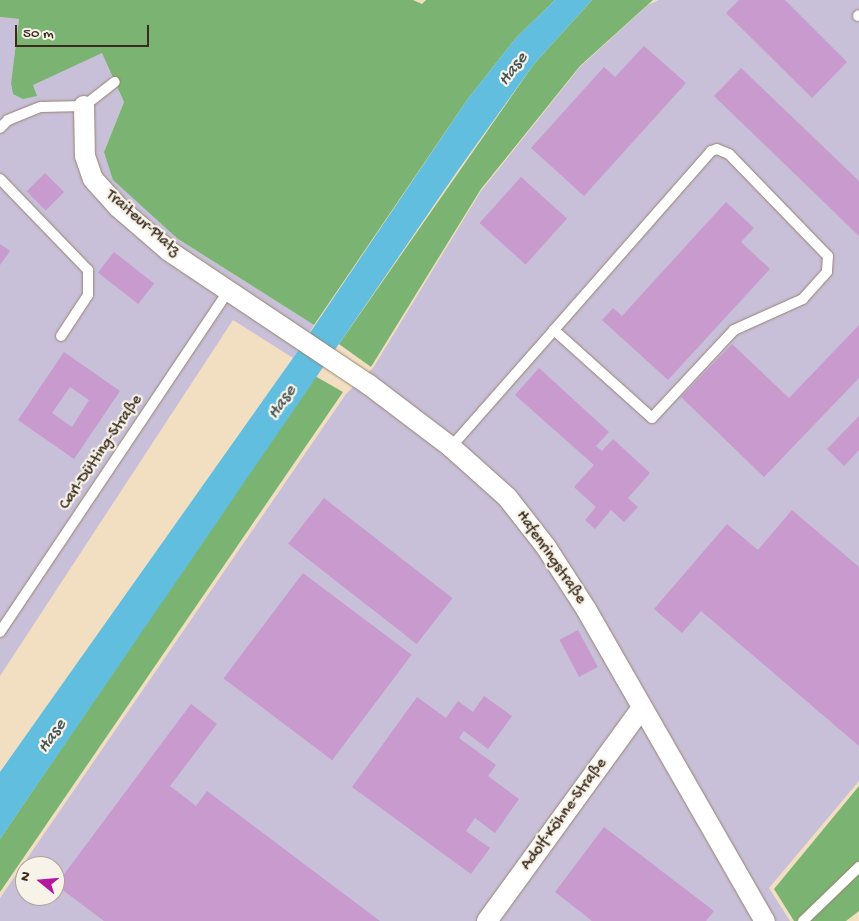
<!DOCTYPE html>
<html>
<head>
<meta charset="utf-8">
<style>
  body { margin:0 }
  #map { position:relative; width:859px; height:921px; overflow:hidden; background:#f2dfc1; font-family:"Gochi Hand",sans-serif }
  div>[style] { position:absolute }
  .industrial>* { inset:0; background:#c8bfd8 }
  .forest>* { inset:0; background:#7bb472 }
  .water>* { inset:0; background:#61bedf }
  .building>* { inset:0; background:#c99acd; transform-origin:0 0 }
  .roads { filter:drop-shadow(0 0 1px #968470) drop-shadow(0 0 1px #968470) }
  .lane>* { height:10px; margin:-5px; padding:0 5px; transform-origin:5px; border-radius:5px; background:#fff }
  .street>* { height:20px; margin:-10px; padding:0 10px; transform-origin:10px; border-radius:10px; background:#fff }
  span { translate:-50% -50%; white-space:nowrap; text-align:center; line-height:1.15; -webkit-text-stroke:4.5px #f7f3e8; paint-order:stroke }
  .street-label { font-size:16px; color:#3b2a1e }
  .water-label { font-size:18px; color:#465658; font-style:italic }
  .north { position:absolute; left:15px; top:856px; width:50px; height:50px; box-sizing:border-box; background:#f7f3e8; border:1px solid #aca397; border-radius:50%; rotate:287deg; font-size:14px; font-weight:700; line-height:20px; text-align:center; color:#3b2a1e }
  .north::after { content:''; display:block; margin:auto; width:18px; height:22px; background:#b5179e; clip-path:polygon(50% 0,100% 100%,50% 72%,0 100%) }
  .scale { position:absolute; left:15px; top:25px; width:134px; height:22px; box-sizing:border-box; border:2px solid #3b2a1e; border-top:0; padding-left:6px; font-size:15px; line-height:18px; white-space:nowrap; color:#3b2a1e; -webkit-text-stroke:4px #f7f3e8; paint-order:stroke }
</style>
</head>
<body>
<div id="map">
  <div class="industrial">
    <i style="clip-path:polygon(evenodd,659px 0,859px 0,859px 781px,769px 888px,790px 921px,0 921px,0 898px,346px 394px,373px 368px,481px 191px,580px 67px,648px 5px,659px 0,25px 866px,55px 866px,55px 896px,25px 896px,25px 866px)"></i>
    <i style="clip-path:polygon(0 17px,19px 19px,11px 83px,32px 85px,102px 52px,124px 102px,104px 152px,178px 239px,314px 325px,293px 358px,233px 320px,0 676px)"></i>
  </div>
  <div class="forest">
    <i style="clip-path:polygon(0 0,413px 0,422px 4px,426px 0,555px 0,516px 38px,467px 100px,314px 325px,178px 239px,113px 180px,104px 152px,124px 102px,102px 53px,33px 85px,37px 96px,23px 99px,13px 94px,11px 83px,19px 19px,0 17px)"></i>
    <i style="clip-path:polygon(592px 0,653px 0,580px 66px,481px 189px,371px 367px,339px 344px,534px 64px)"></i>
    <i style="clip-path:polygon(315px 376px,343px 392px,0 892px,0 839px)"></i>
    <i style="clip-path:polygon(859px 786px,859px 911px,846px 921px,794px 921px,774px 889px)"></i>
  </div>
  <div class="water">
    <i style="clip-path:polygon(555px 0,592px 0,534px 64px,456px 173px,0 839px,0 772px,293px 358px,467px 100px,516px 38px)"></i>
  </div>
  <div class="building">
    <i style="clip-path:polygon(739px 0,785px 0,847px 62px,812px 98px,726px 13px)"></i>
    <i style="clip-path:polygon(644px 46px,686px 83px,584px 196px,531px 148px,604px 67px,615px 77px)"></i>
    <i style="clip-path:polygon(741px 68px,859px 181px,859px 236px,714px 96px)"></i>
    <i style="left:45px;top:173px;width:27px;height:26px;rotate:45deg"></i>
    <i style="left:521px;top:177px;width:62px;height:62px;rotate:42deg"></i>
    <i style="clip-path:polygon(726px 202px,754px 228px,741px 242px,770px 269px,668px 380px,602px 320px,613px 308px,622px 316px)"></i>
    <i style="clip-path:polygon(0 244px,10px 251px,0 265px)"></i>
    <i style="left:114px;top:252px;width:51px;height:26px;rotate:38deg"></i>
    <i style="clip-path:polygon(859px 325px,859px 378px,764px 477px,681px 397px,732px 344px,789px 398px)"></i>
    <i style="clip-path:polygon(evenodd,64px 352px,120px 391px,74px 459px,18px 420px,64px 352px,70px 387px,89px 400px,72px 427px,52px 413px,70px 387px)"></i>
    <i style="clip-path:polygon(539px 368px,609px 432px,596px 446px,602px 451px,613px 439px,650px 473px,628px 498px,638px 507px,624px 522px,611px 510px,595px 529px,585px 520px,596px 507px,574px 487px,594px 465px,515px 395px)"></i>
    <i style="clip-path:polygon(859px 416px,859px 450px,844px 466px,827px 449px)"></i>
    <i style="left:324px;top:498px;width:163px;height:58px;rotate:38deg"></i>
    <i style="clip-path:polygon(792px 510px,859px 567px,859px 746px,701px 611px,682px 633px,654px 609px,727px 524px,758px 550px)"></i>
    <i style="left:303px;top:573px;width:136px;height:132px;rotate:37deg"></i>
    <i style="left:578px;top:630px;width:42px;height:21px;rotate:62deg"></i>
    <i style="clip-path:polygon(484px 696px,512px 716px,488px 749px,464px 731px,459px 738px,496px 765px,488px 776px,519px 799px,495px 833px,475px 818px,466px 831px,490px 848px,471px 874px,352px 787px,417px 697px,446px 718px,458px 701px,473px 712px)"></i>
    <i style="clip-path:polygon(191px 704px,217px 724px,170px 786px,196px 806px,207px 791px,380px 921px,104px 921px,56px 885px)"></i>
    <i style="clip-path:polygon(604px 827px,714px 911px,706px 921px,592px 921px,555px 892px)"></i>
  </div>
  <div class="roads">
    <div class="lane">
      <i style="left:858px;top:16px;width:1px;rotate:-45deg"></i>
      <i style="left:0;top:128px;width:11px;rotate:-45deg"></i>
      <i style="left:8px;top:120px;width:35px;rotate:-22deg"></i>
      <i style="left:41px;top:107px;width:43px;rotate:-1.3deg"></i>
      <i style="left:84px;top:106px;width:39px;rotate:-38deg"></i>
      <i style="left:0;top:179px;width:127px;rotate:46deg"></i>
      <i style="left:88px;top:270px;width:25px;rotate:90deg"></i>
      <i style="left:88px;top:295px;width:49px;rotate:123.4deg"></i>
      <i style="left:451px;top:447px;width:156px;rotate:-48.6deg"></i>
      <i style="left:554px;top:330px;width:238px;rotate:-48.7deg"></i>
      <i style="left:711px;top:151px;width:6px;rotate:-18deg"></i>
      <i style="left:717px;top:149px;width:13px;rotate:23deg"></i>
      <i style="left:729px;top:154px;width:142px;rotate:45.9deg"></i>
      <i style="left:828px;top:256px;width:16px;rotate:94deg"></i>
      <i style="left:827px;top:272px;width:36px;rotate:132deg"></i>
      <i style="left:803px;top:299px;width:76px;rotate:155.8deg"></i>
      <i style="left:734px;top:330px;width:120px;rotate:133deg"></i>
      <i style="left:652px;top:418px;width:132px;rotate:-138.1deg"></i>
      <i style="left:0;top:632px;width:412px;rotate:-56.2deg"></i>
      <i style="left:803px;top:921px;width:78px;rotate:-44deg"></i>
    </div>
    <div class="street">
      <i style="left:84px;top:106px;width:50px;rotate:88.9deg"></i>
      <i style="left:85px;top:156px;width:24px;rotate:71deg"></i>
      <i style="left:93px;top:179px;width:38px;rotate:48deg"></i>
      <i style="left:118px;top:207px;width:67px;rotate:40.8deg"></i>
      <i style="left:169px;top:251px;width:239px;rotate:33.8deg"></i>
      <i style="left:368px;top:384px;width:104px;rotate:37.2deg"></i>
      <i style="left:451px;top:447px;width:75px;rotate:41.8deg"></i>
      <i style="left:507px;top:497px;width:63px;rotate:52deg"></i>
      <i style="left:546px;top:547px;width:74px;rotate:57.2deg"></i>
      <i style="left:586px;top:609px;width:360px;rotate:60.2deg"></i>
      <i style="left:487px;top:921px;width:263px;rotate:-54deg"></i>
    </div>
  </div>
  <div class="street-label">
    <span style="left:142px;top:224px;rotate:41deg">Traiteur-Platz</span>
    <span style="left:102px;top:453px;rotate:-56deg">Carl-Dütting-Straße</span>
    <span style="left:550px;top:558px;rotate:55deg">Hafenringstraße</span>
    <span style="left:565px;top:815px;rotate:-54deg">Adolf-Köhne-Straße</span>
  </div>
  <div class="water-label">
    <span style="left:514px;top:70px;rotate:-53deg">Hase</span>
    <span style="left:283px;top:403px;rotate:-55deg">Hase</span>
    <span style="left:53px;top:737px;rotate:-55deg">Hase</span>
  </div>
  <div class="north">N</div>
  <div class="scale">50 m</div>
</div>
</body>
</html>
